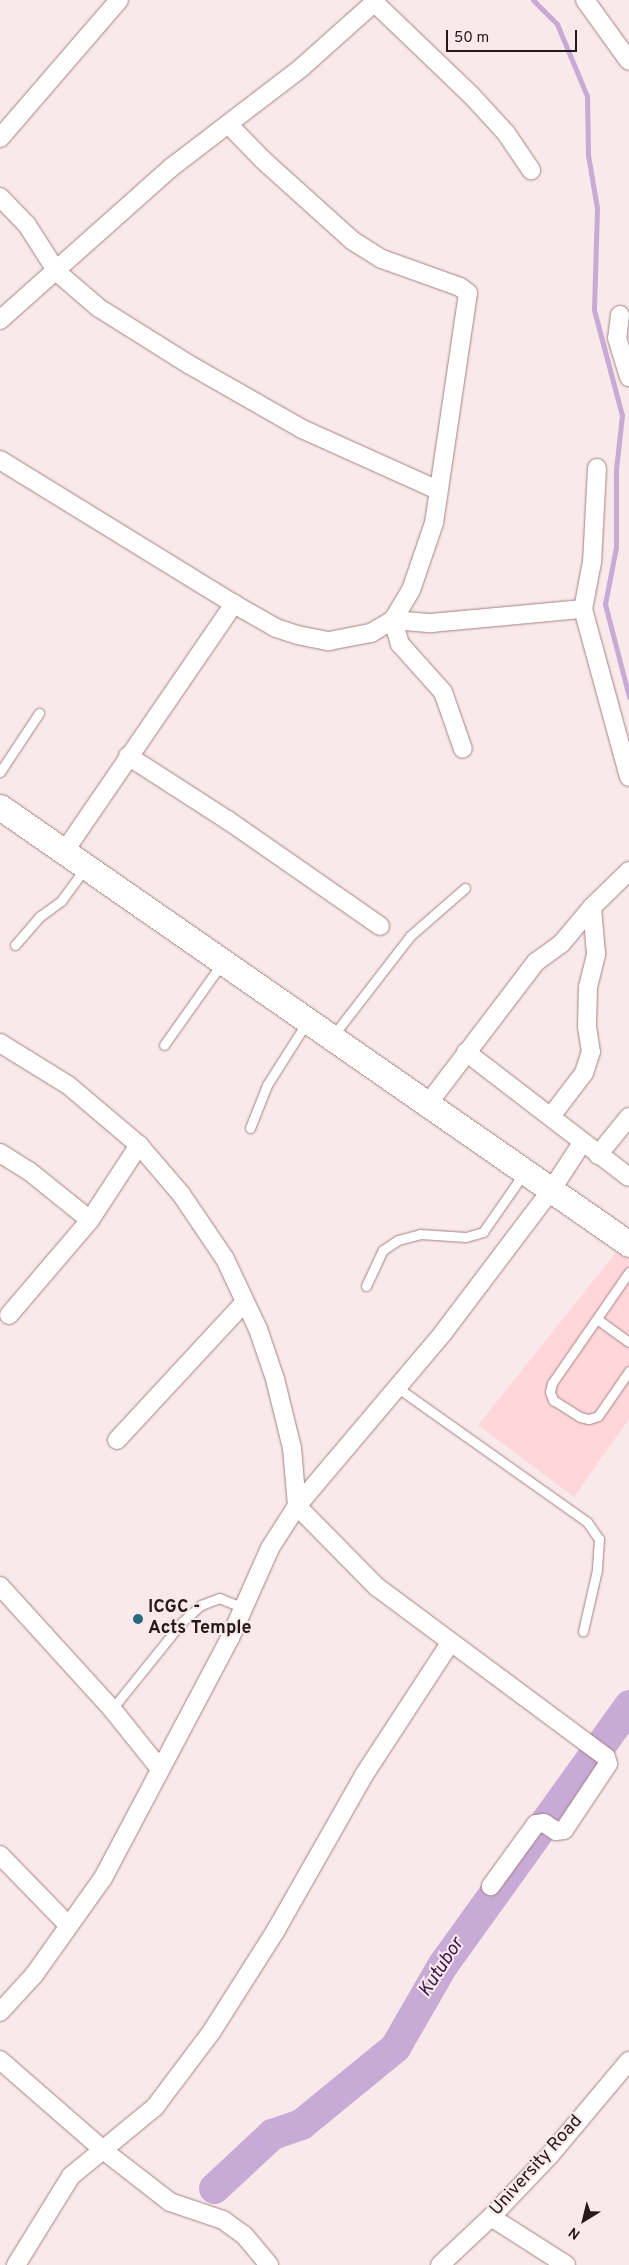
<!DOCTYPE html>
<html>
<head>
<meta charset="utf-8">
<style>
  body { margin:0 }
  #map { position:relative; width:629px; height:2265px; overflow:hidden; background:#f9e9ea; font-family:Overpass,sans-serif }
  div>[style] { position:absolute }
  .built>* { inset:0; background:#ffd7da }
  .stream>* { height:5px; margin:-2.5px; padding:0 2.5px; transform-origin:2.5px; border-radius:2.5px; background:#c8aad7 }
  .river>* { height:31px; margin:-15.5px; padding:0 15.5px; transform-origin:15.5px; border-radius:15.5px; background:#c8aad7 }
  .roads { filter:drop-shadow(0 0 1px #a58183) drop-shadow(0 0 1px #a58183) }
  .lane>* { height:9px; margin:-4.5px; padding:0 4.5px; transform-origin:4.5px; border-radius:4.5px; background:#fff }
  .street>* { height:18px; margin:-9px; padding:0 9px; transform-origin:9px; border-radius:9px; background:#fff }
  .secondary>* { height:25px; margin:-12.5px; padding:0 12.5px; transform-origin:12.5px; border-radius:12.5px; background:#fff }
  .dots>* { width:14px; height:14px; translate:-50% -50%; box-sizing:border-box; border:2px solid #f9e9ea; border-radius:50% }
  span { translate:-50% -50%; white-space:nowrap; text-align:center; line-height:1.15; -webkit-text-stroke:4px #f9e9ea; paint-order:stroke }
  .poi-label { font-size:18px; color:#26191a; font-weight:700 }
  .left { translate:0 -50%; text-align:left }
  .street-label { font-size:18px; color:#26191a }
  .water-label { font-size:19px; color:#3e174e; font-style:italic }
  .north { position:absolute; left:559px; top:2195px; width:50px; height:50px; -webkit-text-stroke:4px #f9e9ea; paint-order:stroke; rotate:216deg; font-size:14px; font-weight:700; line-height:20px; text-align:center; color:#26191a }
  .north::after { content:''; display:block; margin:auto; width:18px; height:22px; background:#26191a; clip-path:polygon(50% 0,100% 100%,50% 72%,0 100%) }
  .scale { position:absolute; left:446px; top:30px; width:131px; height:22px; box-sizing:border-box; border:2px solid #26191a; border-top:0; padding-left:6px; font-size:15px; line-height:18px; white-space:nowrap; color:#26191a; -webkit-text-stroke:4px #f9e9ea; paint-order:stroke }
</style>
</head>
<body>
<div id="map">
  <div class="built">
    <i style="clip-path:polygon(621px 1246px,629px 1251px,629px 1419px,574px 1497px,478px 1425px)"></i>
  </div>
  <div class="stream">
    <i style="left:533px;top:0;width:34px;rotate:45deg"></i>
    <i style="left:557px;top:24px;width:78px;rotate:67.4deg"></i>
    <i style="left:587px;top:96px;width:59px;rotate:89deg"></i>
    <i style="left:588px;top:155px;width:54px;rotate:80.4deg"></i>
    <i style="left:597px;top:208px;width:102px;rotate:91.7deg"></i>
    <i style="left:594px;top:310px;width:109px;rotate:75.1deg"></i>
    <i style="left:622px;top:415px;width:54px;rotate:96.3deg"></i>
    <i style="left:616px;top:469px;width:78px;rotate:90deg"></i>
    <i style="left:616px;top:547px;width:58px;rotate:100.9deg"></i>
    <i style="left:605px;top:604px;width:96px;rotate:75.5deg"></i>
  </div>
  <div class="river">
    <i style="left:214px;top:2188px;width:79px;rotate:-43deg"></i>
    <i style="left:272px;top:2134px;width:31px;rotate:-19deg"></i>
    <i style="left:301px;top:2124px;width:122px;rotate:-39.3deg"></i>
    <i style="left:395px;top:2047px;width:96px;rotate:-60deg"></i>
    <i style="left:443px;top:1964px;width:319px;rotate:-54.3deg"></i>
  </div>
  <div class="roads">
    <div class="lane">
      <i style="left:0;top:772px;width:71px;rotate:-56.5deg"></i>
      <i style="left:15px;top:945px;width:37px;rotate:-49deg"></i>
      <i style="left:39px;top:917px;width:27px;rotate:-36deg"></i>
      <i style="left:61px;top:901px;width:42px;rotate:-53.7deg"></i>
      <i style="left:332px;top:1037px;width:128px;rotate:-52.3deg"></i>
      <i style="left:410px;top:936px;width:73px;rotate:-41.1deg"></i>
      <i style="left:164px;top:1045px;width:100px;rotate:-54.7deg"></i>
      <i style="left:250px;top:1128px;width:46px;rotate:-68.4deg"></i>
      <i style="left:267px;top:1085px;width:75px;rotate:-57.6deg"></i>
      <i style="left:629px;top:1272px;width:135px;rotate:124.7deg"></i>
      <i style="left:552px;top:1383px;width:9px;rotate:103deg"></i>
      <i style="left:550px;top:1392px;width:9px;rotate:69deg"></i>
      <i style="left:553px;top:1400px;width:32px;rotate:32deg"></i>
      <i style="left:580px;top:1417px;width:9px;rotate:13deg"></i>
      <i style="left:589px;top:1419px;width:9px;rotate:-18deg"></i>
      <i style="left:598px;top:1416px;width:55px;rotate:-55.4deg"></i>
      <i style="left:366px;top:1286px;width:40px;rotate:-65deg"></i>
      <i style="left:383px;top:1250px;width:18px;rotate:-34deg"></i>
      <i style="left:398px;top:1240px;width:23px;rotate:-15deg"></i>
      <i style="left:420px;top:1234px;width:46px;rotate:3.7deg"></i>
      <i style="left:466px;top:1237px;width:18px;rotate:-16deg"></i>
      <i style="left:483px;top:1232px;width:72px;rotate:-55.2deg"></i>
      <i style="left:597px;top:1319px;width:39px;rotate:36deg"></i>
      <i style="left:398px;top:1388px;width:232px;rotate:35.3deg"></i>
      <i style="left:587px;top:1522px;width:21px;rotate:55deg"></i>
      <i style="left:599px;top:1539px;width:31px;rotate:94deg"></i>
      <i style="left:597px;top:1570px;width:63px;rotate:102.9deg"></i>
      <i style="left:112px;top:1709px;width:112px;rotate:-51.2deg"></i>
      <i style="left:182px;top:1622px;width:25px;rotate:-42deg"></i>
      <i style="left:201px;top:1605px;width:19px;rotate:-21deg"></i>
      <i style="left:219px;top:1598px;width:27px;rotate:22deg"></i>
    </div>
    <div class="street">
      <i style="left:585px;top:0;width:75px;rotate:54.2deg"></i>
      <i style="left:375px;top:3px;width:133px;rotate:43.8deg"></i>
      <i style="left:471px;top:95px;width:52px;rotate:47.4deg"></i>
      <i style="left:506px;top:133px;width:45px;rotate:56deg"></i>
      <i style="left:228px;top:124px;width:50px;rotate:45.8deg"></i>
      <i style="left:263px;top:160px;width:121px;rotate:42deg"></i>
      <i style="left:353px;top:241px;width:34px;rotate:32deg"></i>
      <i style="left:382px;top:259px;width:83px;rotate:19.7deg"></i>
      <i style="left:460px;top:287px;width:10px;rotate:37deg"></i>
      <i style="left:468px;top:293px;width:232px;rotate:98.4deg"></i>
      <i style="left:434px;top:523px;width:71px;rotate:108.9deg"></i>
      <i style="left:411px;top:590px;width:35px;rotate:121deg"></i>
      <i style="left:393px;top:620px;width:25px;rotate:74deg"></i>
      <i style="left:400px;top:644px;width:64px;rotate:48.1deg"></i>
      <i style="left:443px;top:692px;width:60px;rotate:70.7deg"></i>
      <i style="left:0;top:138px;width:182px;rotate:-49.2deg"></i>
      <i style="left:0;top:197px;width:39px;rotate:46deg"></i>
      <i style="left:27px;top:225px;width:56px;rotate:57.4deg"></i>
      <i style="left:57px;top:272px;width:55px;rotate:40.6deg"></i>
      <i style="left:99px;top:308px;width:107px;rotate:32.1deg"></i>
      <i style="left:190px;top:365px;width:129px;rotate:29.7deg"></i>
      <i style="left:302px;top:429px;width:149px;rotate:24.2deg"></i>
      <i style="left:620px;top:315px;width:23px;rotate:97deg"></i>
      <i style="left:617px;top:338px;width:41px;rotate:72.9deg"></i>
      <i style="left:0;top:320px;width:230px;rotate:-41.7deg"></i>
      <i style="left:172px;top:167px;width:163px;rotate:-37.5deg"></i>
      <i style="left:301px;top:68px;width:102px;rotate:-41.8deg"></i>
      <i style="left:0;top:460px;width:275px;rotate:31.6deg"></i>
      <i style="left:234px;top:604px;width:48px;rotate:29.7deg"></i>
      <i style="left:276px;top:628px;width:22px;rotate:18deg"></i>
      <i style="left:297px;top:635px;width:33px;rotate:11deg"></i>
      <i style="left:329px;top:641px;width:43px;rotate:-10.8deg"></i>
      <i style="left:371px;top:633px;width:26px;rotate:-31deg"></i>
      <i style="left:393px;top:620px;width:38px;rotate:5deg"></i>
      <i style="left:431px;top:623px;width:153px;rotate:-5.3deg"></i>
      <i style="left:597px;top:468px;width:94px;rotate:93deg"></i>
      <i style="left:592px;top:562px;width:48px;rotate:100.8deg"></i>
      <i style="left:583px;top:609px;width:174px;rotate:74.7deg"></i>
      <i style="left:128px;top:756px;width:120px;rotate:32.8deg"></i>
      <i style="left:229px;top:821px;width:184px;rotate:34.8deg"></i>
      <i style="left:64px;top:852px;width:301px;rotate:-55.6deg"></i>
      <i style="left:0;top:1043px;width:80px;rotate:31.7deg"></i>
      <i style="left:68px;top:1085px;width:93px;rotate:40.2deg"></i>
      <i style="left:139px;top:1145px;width:65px;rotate:49.4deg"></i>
      <i style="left:181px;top:1194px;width:78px;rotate:55.9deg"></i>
      <i style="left:225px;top:1259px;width:77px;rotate:64.8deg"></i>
      <i style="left:258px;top:1329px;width:53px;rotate:71.2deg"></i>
      <i style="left:275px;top:1379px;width:71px;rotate:76.2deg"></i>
      <i style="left:292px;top:1448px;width:58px;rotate:85.1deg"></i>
      <i style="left:297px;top:1506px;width:114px;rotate:45.4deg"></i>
      <i style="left:377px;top:1587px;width:285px;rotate:36.6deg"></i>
      <i style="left:606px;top:1757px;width:7px;rotate:74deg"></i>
      <i style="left:608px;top:1764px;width:79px;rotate:123.7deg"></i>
      <i style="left:564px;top:1830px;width:8px;rotate:173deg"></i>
      <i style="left:556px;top:1831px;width:14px;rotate:-146deg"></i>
      <i style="left:544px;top:1823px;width:8px;rotate:173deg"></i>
      <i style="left:536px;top:1824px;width:77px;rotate:126deg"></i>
      <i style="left:466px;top:1052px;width:205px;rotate:37.5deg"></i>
      <i style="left:427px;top:1105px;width:180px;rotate:-52.7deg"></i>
      <i style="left:536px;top:962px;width:31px;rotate:-36deg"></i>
      <i style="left:561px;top:944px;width:48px;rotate:-50deg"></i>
      <i style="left:592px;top:907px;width:52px;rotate:-44.2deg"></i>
      <i style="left:552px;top:1115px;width:53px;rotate:-52.7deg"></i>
      <i style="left:584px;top:1073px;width:22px;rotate:-72deg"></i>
      <i style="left:591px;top:1052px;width:25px;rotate:-99deg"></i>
      <i style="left:587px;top:1027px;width:40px;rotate:-88.6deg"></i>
      <i style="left:588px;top:987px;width:34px;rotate:-76deg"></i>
      <i style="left:596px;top:954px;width:47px;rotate:-94.9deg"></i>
      <i style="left:0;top:1153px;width:34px;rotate:32deg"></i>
      <i style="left:29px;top:1171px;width:78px;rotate:38.8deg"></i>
      <i style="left:598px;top:1155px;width:49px;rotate:-50.8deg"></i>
      <i style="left:9px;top:1315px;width:125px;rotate:-49.5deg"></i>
      <i style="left:90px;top:1220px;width:90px;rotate:-56.8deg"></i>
      <i style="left:117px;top:1440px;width:188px;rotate:-47.2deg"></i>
      <i style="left:0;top:1586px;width:166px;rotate:47.7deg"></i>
      <i style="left:112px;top:1709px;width:77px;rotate:51.3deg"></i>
      <i style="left:0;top:1855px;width:99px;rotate:45.8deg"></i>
      <i style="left:0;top:2012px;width:50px;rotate:-47.4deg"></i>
      <i style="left:34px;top:1975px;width:119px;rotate:-54.6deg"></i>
      <i style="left:103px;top:1878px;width:272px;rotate:-62.1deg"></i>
      <i style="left:230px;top:1638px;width:98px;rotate:-66deg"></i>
      <i style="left:270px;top:1548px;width:50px;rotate:-57.3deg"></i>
      <i style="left:297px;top:1506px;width:226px;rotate:-49.8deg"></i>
      <i style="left:443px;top:1333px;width:181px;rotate:-52.9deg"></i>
      <i style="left:552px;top:1189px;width:55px;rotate:-56.9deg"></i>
      <i style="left:0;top:2060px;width:137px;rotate:41.1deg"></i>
      <i style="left:103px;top:2150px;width:85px;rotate:37.8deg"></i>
      <i style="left:170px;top:2202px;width:56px;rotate:18.8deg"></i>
      <i style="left:223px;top:2220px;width:26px;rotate:36deg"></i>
      <i style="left:244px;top:2235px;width:39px;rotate:50deg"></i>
      <i style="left:491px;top:2217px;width:89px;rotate:32.6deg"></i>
      <i style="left:16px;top:2265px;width:105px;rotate:-58.3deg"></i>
      <i style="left:71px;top:2176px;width:109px;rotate:-39.4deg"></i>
      <i style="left:155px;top:2107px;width:95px;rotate:-53.1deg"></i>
      <i style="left:212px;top:2031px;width:120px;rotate:-57.6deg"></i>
      <i style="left:276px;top:1930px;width:178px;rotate:-60.4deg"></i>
      <i style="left:364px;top:1775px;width:158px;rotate:-56.9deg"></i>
      <i style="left:440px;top:2265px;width:70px;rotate:-43.3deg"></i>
      <i style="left:491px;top:2217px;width:86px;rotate:-46.4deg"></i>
      <i style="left:550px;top:2155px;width:123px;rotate:-50deg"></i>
    </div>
    <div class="secondary">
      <i style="left:0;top:807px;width:766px;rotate:34.79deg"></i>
    </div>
  </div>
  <div class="dots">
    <i style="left:138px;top:1619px;background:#2b697f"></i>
  </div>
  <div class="poi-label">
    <span class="left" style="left:148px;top:1619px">ICGC -<br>Acts Temple</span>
  </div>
  <div class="street-label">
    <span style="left:537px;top:2166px;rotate:-48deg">University Road</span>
  </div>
  <div class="water-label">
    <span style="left:442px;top:1968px;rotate:-57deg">Kutubor</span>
  </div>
  <div class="north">N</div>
  <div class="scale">50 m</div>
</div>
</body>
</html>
